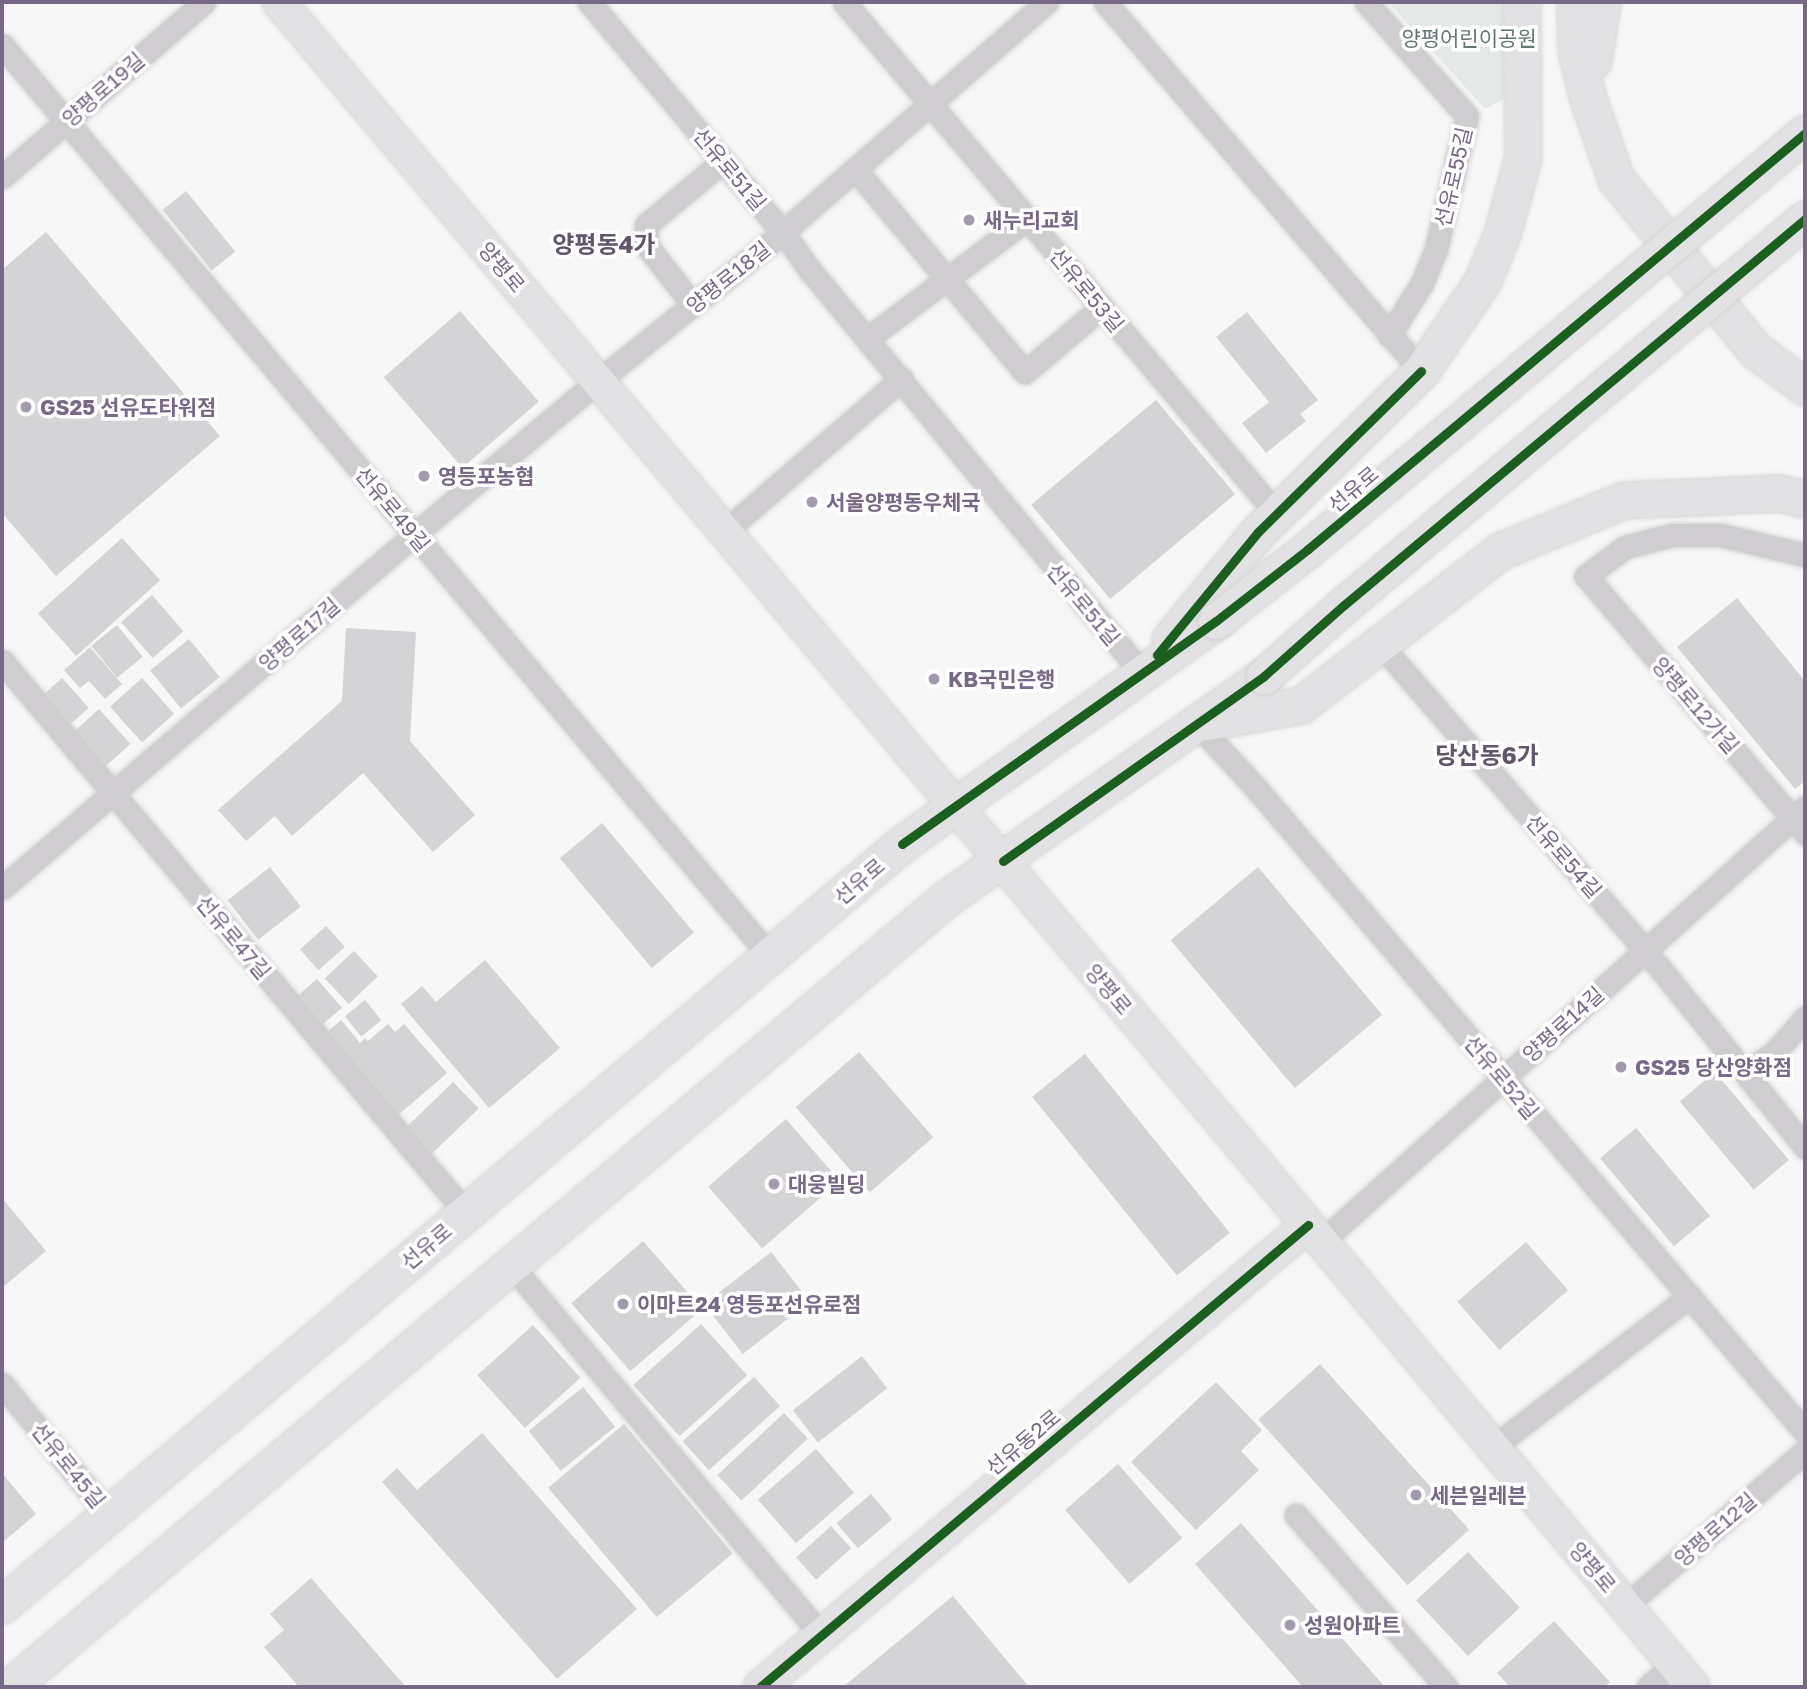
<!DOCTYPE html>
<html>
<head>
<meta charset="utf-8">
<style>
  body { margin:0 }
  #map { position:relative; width:1807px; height:1689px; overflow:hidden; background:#f7f7f7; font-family:"Golos Text","Noto Sans KR",sans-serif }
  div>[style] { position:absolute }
  .green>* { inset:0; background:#e4e9e8 }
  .building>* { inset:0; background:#d4d3d5; transform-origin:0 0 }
  .roads { filter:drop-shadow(0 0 2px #d5d4d6) drop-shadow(0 0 2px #d5d4d6) }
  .street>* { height:23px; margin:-11.5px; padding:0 11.5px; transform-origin:11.5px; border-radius:11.5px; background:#cfcdd0 }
  .secondary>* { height:32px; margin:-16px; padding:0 16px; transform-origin:16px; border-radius:16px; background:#e2e1e3 }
  .primary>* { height:35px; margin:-17.5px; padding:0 17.5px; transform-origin:17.5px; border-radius:17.5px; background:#e2e1e3 }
  .bridges { filter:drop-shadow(0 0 2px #d4d3d5) drop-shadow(0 0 2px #d4d3d5) }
  .primary-bridge>* { height:35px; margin:-17.5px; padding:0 17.5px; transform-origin:17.5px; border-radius:17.5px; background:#e2e1e3 }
  .cycleway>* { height:9px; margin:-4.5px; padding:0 4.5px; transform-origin:4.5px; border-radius:4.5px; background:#1b5e20 }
  .dots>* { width:19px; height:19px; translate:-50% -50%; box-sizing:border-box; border:4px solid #fff; border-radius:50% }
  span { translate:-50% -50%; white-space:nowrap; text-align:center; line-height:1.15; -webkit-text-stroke:7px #fff; paint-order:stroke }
  .park-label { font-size:21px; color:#637875 }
  .street-label { font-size:21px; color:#776886 }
  .poi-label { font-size:21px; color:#776886; font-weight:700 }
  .left { translate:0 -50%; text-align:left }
  .quarter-label { font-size:24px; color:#61566b; font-weight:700 }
  .frame { position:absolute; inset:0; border:4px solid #776886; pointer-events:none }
</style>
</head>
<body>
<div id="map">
  <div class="green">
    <i style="clip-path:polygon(1388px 2px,1504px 2px,1504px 99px,1485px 109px)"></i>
  </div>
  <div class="building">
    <i style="left:186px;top:191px;width:78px;height:30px;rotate:51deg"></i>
    <i style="clip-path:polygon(46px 232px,220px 436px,56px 576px,2px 513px,2px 270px)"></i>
    <i style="left:460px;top:311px;width:120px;height:101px;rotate:49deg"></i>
    <i style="clip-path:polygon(1247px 312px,1318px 400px,1300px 414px,1306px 421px,1266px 453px,1242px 423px,1269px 402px,1216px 337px)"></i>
    <i style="left:1156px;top:400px;width:123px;height:163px;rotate:50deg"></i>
    <i style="left:122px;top:538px;width:57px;height:113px;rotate:48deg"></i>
    <i style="left:152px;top:595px;width:48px;height:41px;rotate:49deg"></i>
    <i style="clip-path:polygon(1737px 598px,1805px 681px,1805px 781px,1795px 789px,1677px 647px)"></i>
    <i style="left:117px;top:625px;width:41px;height:33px;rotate:51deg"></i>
    <i style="clip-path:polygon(346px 628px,416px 632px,410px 741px,475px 815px,433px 852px,363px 773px,292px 836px,275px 816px,246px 841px,218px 810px,342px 701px)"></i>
    <i style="left:189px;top:639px;width:49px;height:50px;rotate:51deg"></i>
    <i style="clip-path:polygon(90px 647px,122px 684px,105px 699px,89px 681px,80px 688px,64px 670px)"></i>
    <i style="left:62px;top:678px;width:40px;height:30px;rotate:48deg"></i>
    <i style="left:142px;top:678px;width:48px;height:43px;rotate:48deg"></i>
    <i style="left:99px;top:709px;width:47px;height:37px;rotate:48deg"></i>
    <i style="left:602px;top:823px;width:143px;height:55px;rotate:50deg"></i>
    <i style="left:270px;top:867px;width:50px;height:54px;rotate:52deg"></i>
    <i style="left:1258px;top:867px;width:193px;height:114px;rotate:50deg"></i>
    <i style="left:326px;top:926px;width:28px;height:35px;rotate:48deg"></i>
    <i style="left:354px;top:951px;width:35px;height:40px;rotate:47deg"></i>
    <i style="clip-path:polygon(485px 960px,560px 1048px,489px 1108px,401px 1004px,422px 986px,436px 1002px)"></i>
    <i style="left:317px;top:979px;width:38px;height:30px;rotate:49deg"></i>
    <i style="left:365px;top:1000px;width:26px;height:26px;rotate:51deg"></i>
    <i style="clip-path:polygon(341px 1020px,360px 1043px,365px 1038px,368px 1041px,388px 1024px,395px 1032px,404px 1024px,447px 1073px,396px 1117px,326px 1033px)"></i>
    <i style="left:859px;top:1052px;width:113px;height:84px;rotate:49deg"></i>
    <i style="left:1085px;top:1054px;width:230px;height:68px;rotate:51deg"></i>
    <i style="left:1715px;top:1072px;width:115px;height:46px;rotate:50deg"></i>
    <i style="left:453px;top:1082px;width:37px;height:69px;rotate:46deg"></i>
    <i style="left:786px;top:1119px;width:82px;height:103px;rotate:49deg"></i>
    <i style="left:1636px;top:1128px;width:115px;height:47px;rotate:50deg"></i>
    <i style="clip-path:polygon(2px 1198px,46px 1251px,2px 1288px)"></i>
    <i style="left:643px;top:1241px;width:90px;height:95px;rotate:49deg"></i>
    <i style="left:1526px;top:1242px;width:64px;height:91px;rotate:49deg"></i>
    <i style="left:771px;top:1252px;width:63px;height:85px;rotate:52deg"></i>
    <i style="left:701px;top:1324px;width:69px;height:91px;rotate:48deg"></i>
    <i style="left:533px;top:1325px;width:71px;height:75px;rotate:48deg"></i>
    <i style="left:862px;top:1356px;width:41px;height:88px;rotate:52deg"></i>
    <i style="left:1320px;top:1364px;width:223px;height:83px;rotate:48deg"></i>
    <i style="left:754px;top:1377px;width:39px;height:96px;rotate:48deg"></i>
    <i style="clip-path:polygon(1216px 1382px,1262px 1430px,1241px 1451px,1259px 1470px,1196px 1530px,1131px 1462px)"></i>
    <i style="left:583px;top:1387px;width:51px;height:70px;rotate:51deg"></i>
    <i style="left:784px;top:1413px;width:35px;height:91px;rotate:47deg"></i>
    <i style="left:624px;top:1424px;width:169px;height:99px;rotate:50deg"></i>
    <i style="clip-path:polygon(482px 1433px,637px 1609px,557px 1679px,382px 1482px,397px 1468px,417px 1490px)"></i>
    <i style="left:816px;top:1449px;width:58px;height:77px;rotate:49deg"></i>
    <i style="left:1118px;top:1464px;width:98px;height:70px;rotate:49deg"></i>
    <i style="clip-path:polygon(2px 1473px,36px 1514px,2px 1543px)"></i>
    <i style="left:871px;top:1494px;width:33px;height:45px;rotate:50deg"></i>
    <i style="clip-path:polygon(1241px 1523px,1385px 1687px,1303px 1687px,1195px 1564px)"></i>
    <i style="left:831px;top:1526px;width:30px;height:47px;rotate:48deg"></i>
    <i style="left:1468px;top:1552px;width:76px;height:71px;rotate:47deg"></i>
    <i style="clip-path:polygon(311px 1578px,406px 1687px,299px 1687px,264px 1647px,284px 1630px,270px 1614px)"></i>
    <i style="clip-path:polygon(953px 1596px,1029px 1687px,843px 1687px)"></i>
    <i style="clip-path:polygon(1554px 1621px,1610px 1682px,1604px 1687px,1510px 1687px,1497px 1673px)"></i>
  </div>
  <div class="roads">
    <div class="street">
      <i style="left:589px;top:2px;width:301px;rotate:49.9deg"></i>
      <i style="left:783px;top:232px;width:45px;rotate:54.9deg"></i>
      <i style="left:809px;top:269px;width:524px;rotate:50.5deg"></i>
      <i style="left:844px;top:2px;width:669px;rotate:49.79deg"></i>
      <i style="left:1105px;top:2px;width:486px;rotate:49.4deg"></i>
      <i style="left:1366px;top:2px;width:152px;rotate:48.5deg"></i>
      <i style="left:1467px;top:116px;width:137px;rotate:103.1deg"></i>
      <i style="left:1436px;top:249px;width:37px;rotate:112deg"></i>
      <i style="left:1422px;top:283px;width:62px;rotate:121.9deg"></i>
      <i style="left:2px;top:45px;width:1192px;rotate:49.87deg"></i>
      <i style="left:855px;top:169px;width:265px;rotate:50.1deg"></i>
      <i style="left:1025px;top:372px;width:101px;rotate:-40.2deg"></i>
      <i style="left:2px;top:177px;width:267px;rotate:-40.9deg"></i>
      <i style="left:693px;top:305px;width:75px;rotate:-127.9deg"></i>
      <i style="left:647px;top:246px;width:21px;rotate:-93deg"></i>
      <i style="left:646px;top:225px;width:100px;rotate:-39.7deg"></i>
      <i style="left:868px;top:338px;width:199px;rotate:-36.8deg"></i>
      <i style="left:725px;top:531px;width:233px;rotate:-40.8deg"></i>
      <i style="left:1805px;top:555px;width:86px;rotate:-166.6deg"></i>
      <i style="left:1721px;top:535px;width:49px;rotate:180deg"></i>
      <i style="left:1672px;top:535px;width:49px;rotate:165.7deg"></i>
      <i style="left:1625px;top:547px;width:49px;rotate:143.4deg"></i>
      <i style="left:1586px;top:576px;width:338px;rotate:49.6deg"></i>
      <i style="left:1380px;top:644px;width:405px;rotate:49.1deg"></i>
      <i style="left:1645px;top:950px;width:254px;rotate:50.9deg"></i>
      <i style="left:2px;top:661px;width:721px;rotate:49.95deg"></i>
      <i style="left:1197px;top:724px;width:86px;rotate:47.4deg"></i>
      <i style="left:1255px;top:787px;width:848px;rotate:49.55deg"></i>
      <i style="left:2px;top:888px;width:553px;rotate:-40.6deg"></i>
      <i style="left:422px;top:528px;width:229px;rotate:-39.9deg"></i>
      <i style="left:598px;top:381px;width:238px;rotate:-38.8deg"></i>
      <i style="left:783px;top:232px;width:350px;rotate:-41.1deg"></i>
      <i style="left:1744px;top:1072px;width:36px;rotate:-32deg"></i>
      <i style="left:1774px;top:1053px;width:47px;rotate:-48.5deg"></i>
      <i style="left:1322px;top:1241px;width:649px;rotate:-41.94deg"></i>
      <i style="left:511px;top:1265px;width:484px;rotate:50deg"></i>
      <i style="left:2px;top:1384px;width:169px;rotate:50.8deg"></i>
      <i style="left:1493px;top:1447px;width:248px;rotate:-37.5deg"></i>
      <i style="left:1296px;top:1515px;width:228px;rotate:48.9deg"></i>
      <i style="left:1625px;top:1606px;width:238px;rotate:-40.7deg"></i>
      <i style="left:1648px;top:1687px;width:35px;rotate:-41deg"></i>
    </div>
    <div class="secondary">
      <i style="left:279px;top:2px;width:1598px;rotate:49.92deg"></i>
      <i style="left:1308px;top:1225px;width:601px;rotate:50.19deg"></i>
      <i style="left:760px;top:1687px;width:717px;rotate:-40.13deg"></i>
    </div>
    <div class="primary">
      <i style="left:1575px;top:2px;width:48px;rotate:88.8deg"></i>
      <i style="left:1576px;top:50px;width:50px;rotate:76.2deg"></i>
      <i style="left:1588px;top:99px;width:85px;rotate:70.7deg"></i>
      <i style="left:1616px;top:179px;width:220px;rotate:50.9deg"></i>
      <i style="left:1755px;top:350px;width:62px;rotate:36.5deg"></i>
      <i style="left:1593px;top:61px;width:60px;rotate:-81.3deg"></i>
      <i style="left:1170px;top:639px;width:139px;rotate:-50.6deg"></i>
      <i style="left:1258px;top:532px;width:229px;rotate:-44.6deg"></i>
      <i style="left:1421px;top:371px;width:108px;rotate:-55.6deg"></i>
      <i style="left:1482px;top:282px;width:52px;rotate:-67.4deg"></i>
      <i style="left:1502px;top:234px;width:80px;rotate:-74.7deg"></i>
      <i style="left:1523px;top:157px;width:155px;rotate:-90.4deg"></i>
      <i style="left:1207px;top:722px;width:96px;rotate:-10.3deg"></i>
      <i style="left:1301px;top:705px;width:252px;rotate:-37.7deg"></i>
      <i style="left:1500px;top:551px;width:134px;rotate:-22.4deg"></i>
      <i style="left:1624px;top:500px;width:155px;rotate:-2.6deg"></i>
      <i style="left:1779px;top:493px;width:27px;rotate:13deg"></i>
      <i style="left:2px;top:1605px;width:1179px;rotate:-40.22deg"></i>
      <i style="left:902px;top:844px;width:385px;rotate:-35.4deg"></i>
      <i style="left:10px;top:1687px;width:1225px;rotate:-40.1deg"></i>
      <i style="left:947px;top:898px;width:387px;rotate:-35deg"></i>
    </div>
  </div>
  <div class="bridges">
    <div class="primary-bridge">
      <i style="left:1216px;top:621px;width:117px;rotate:-38deg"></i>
      <i style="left:1308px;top:549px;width:648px;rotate:-39.93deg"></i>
      <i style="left:1264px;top:676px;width:107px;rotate:-41.6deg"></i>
      <i style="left:1344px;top:605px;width:601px;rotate:-39.94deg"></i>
    </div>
  </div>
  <div class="cycleway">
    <i style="left:1157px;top:655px;width:159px;rotate:-50.6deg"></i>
    <i style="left:1258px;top:532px;width:229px;rotate:-44.6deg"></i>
    <i style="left:902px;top:844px;width:385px;rotate:-35.4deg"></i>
    <i style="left:1216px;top:621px;width:117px;rotate:-38deg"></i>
    <i style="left:1308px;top:549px;width:648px;rotate:-39.93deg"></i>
    <i style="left:1003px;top:861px;width:320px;rotate:-35.3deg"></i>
    <i style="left:1264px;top:676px;width:107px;rotate:-41.6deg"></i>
    <i style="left:1344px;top:605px;width:601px;rotate:-39.94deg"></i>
    <i style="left:760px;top:1687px;width:717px;rotate:-40.13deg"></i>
  </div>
  <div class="dots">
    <i style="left:969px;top:220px;background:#a49aae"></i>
    <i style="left:26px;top:407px;background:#a49aae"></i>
    <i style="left:424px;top:476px;background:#a49aae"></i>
    <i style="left:812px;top:502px;background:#a49aae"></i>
    <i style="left:934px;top:679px;background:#a49aae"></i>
    <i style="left:1621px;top:1067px;background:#a49aae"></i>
    <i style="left:774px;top:1184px;background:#a49aae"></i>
    <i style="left:623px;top:1304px;background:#a49aae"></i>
    <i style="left:1416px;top:1495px;background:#a49aae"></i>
    <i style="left:1290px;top:1625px;background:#a49aae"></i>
  </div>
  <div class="park-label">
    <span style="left:1469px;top:38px">양평어린이공원</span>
  </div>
  <div class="street-label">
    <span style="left:103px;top:89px;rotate:-41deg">양평로19길</span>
    <span style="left:730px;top:169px;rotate:50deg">선유로51길</span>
    <span style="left:1453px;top:177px;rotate:-77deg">선유로55길</span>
    <span style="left:502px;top:267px;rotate:50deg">양평로</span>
    <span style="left:728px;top:277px;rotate:-39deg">양평로18길</span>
    <span style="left:1087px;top:290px;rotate:50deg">선유로53길</span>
    <span style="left:1353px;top:489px;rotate:-40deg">선유로</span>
    <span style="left:393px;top:509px;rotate:50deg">선유로49길</span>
    <span style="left:1084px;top:604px;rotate:50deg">선유로51길</span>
    <span style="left:299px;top:634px;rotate:-41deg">양평로17길</span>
    <span style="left:1696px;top:705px;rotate:49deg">양평로12가길</span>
    <span style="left:1564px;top:856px;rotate:49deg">선유로54길</span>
    <span style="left:859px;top:881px;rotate:-40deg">선유로</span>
    <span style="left:234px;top:937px;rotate:50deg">선유로47길</span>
    <span style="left:1109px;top:989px;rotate:50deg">양평로</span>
    <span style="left:1563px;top:1024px;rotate:-42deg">양평로14길</span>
    <span style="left:1502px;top:1077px;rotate:50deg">선유로52길</span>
    <span style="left:426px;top:1246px;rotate:-40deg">선유로</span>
    <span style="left:1023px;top:1442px;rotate:-40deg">선유동2로</span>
    <span style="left:69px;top:1465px;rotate:51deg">선유로45길</span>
    <span style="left:1715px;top:1529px;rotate:-41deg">양평로12길</span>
    <span style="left:1593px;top:1567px;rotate:50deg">양평로</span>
  </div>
  <div class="poi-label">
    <span class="left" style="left:983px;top:220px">새누리교회</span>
    <span class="left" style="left:40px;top:407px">GS25 선유도타워점</span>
    <span class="left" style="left:438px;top:476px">영등포농협</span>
    <span class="left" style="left:826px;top:502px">서울양평동우체국</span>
    <span class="left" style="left:948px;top:679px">KB국민은행</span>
    <span class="left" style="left:1635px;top:1067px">GS25 당산양화점</span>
    <span class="left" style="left:788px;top:1184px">대웅빌딩</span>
    <span class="left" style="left:637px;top:1304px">이마트24 영등포선유로점</span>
    <span class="left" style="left:1430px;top:1495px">세븐일레븐</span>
    <span class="left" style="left:1304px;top:1625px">성원아파트</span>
  </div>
  <div class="quarter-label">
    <span style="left:604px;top:244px">양평동4가</span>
    <span style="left:1487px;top:755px">당산동6가</span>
  </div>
  <div class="frame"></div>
</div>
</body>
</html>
